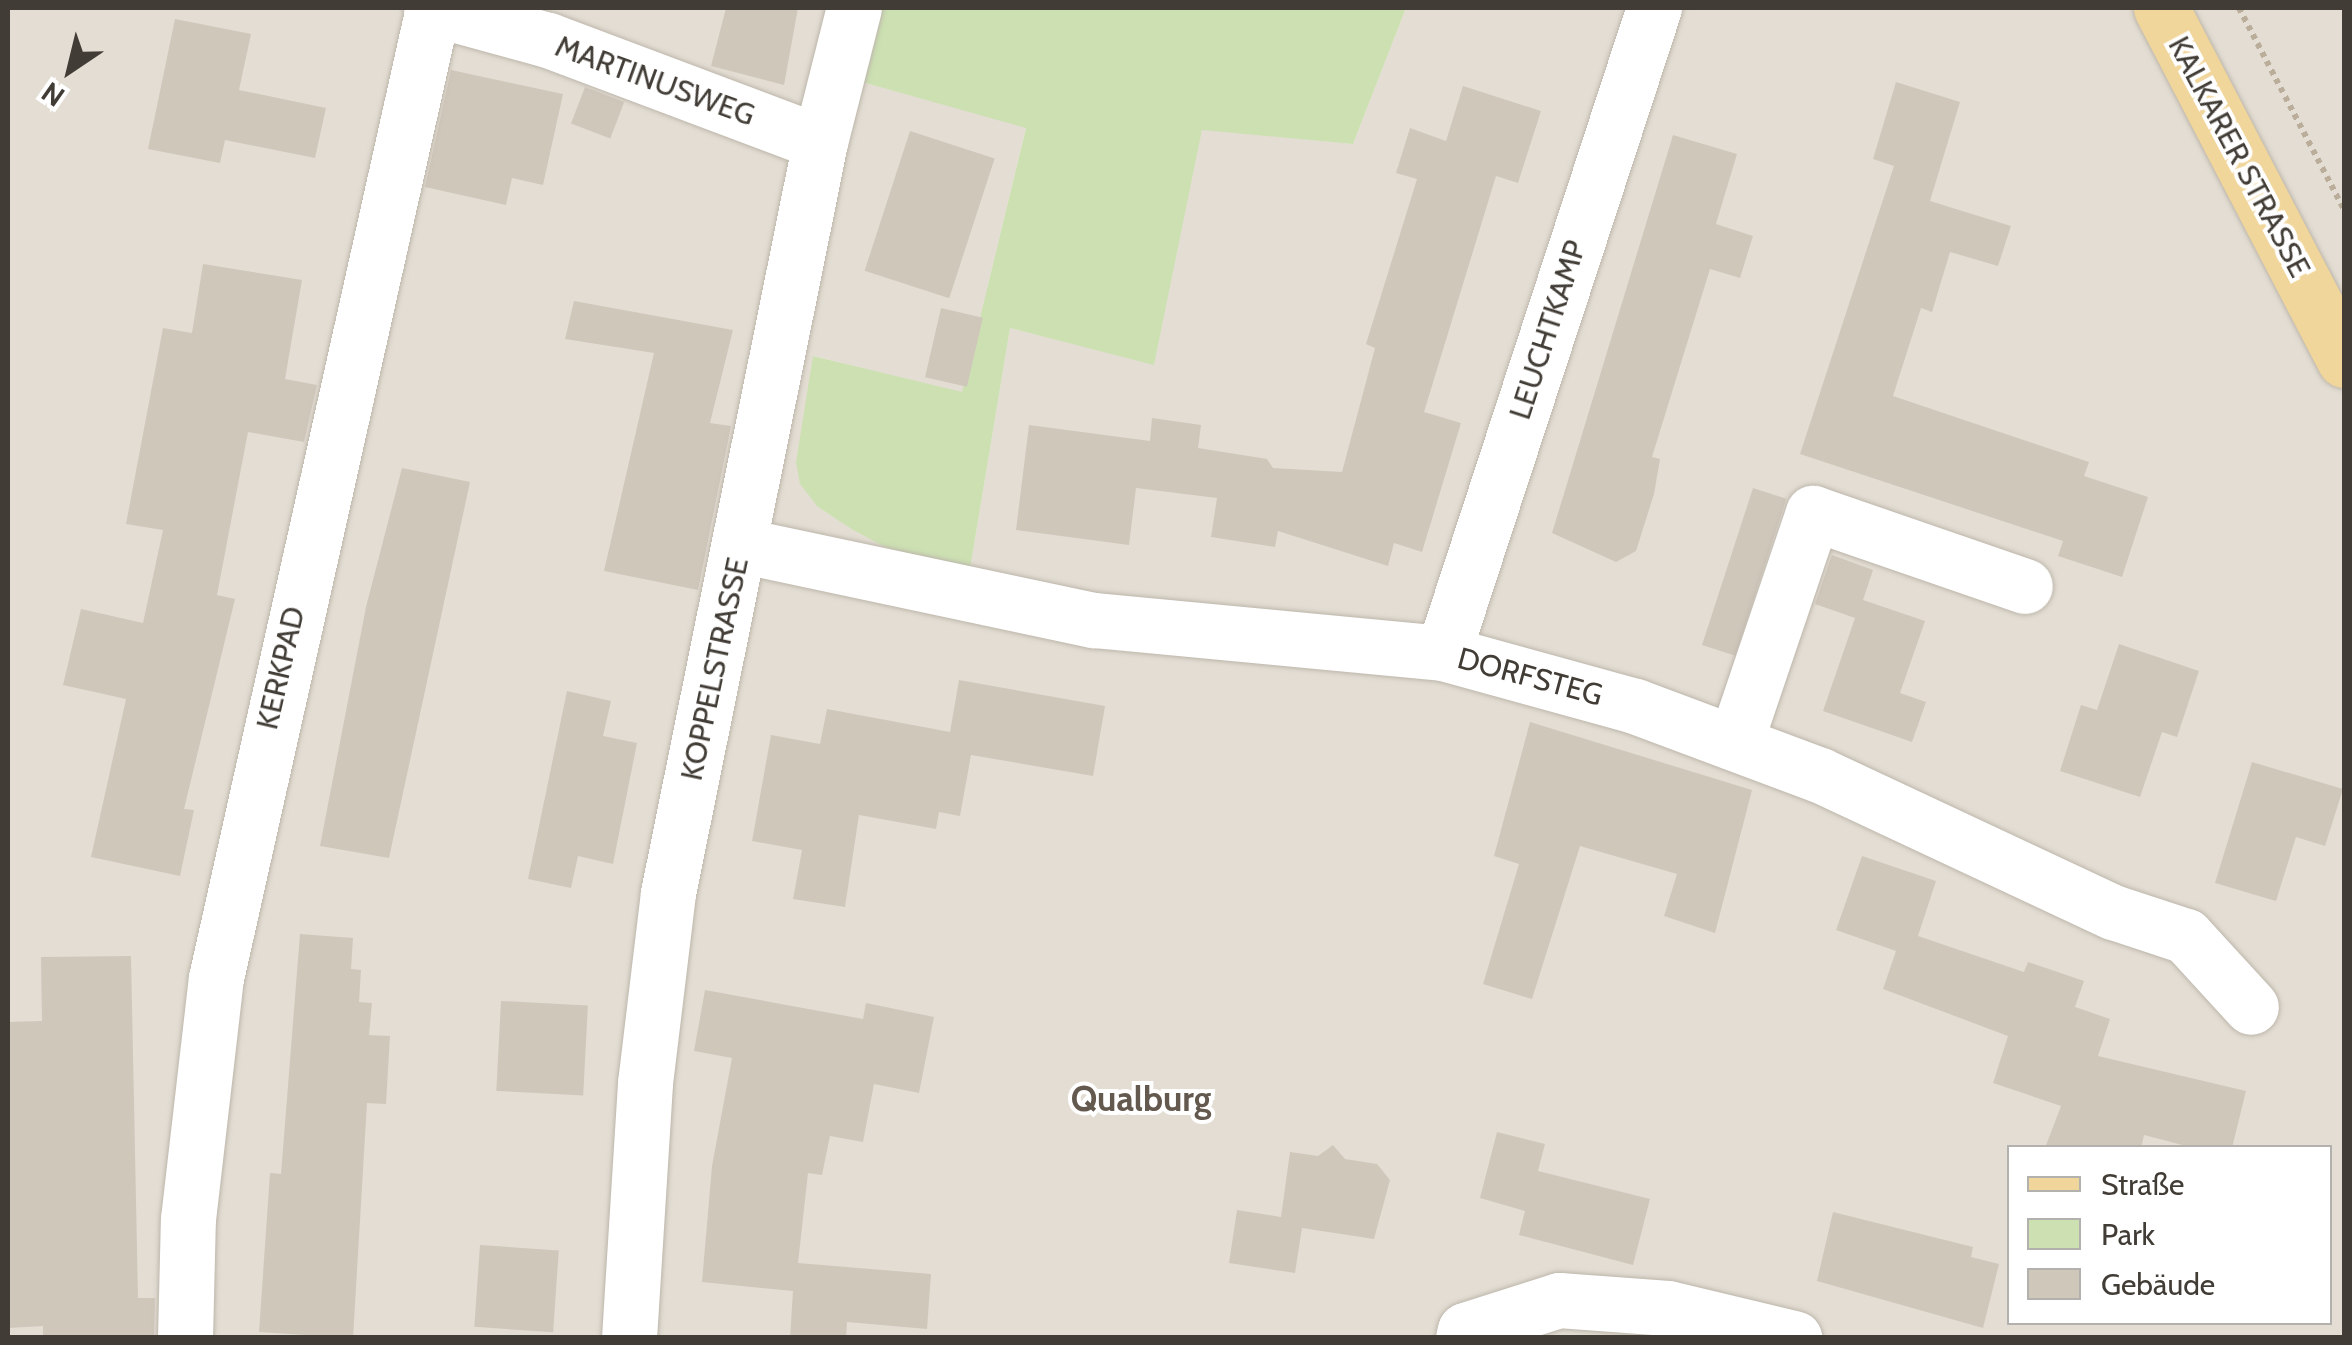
<!DOCTYPE html>
<html>
<head>
<meta charset="utf-8">
<style>
  body { margin:0 }
  #map { position:relative; width:2352px; height:1345px; overflow:hidden; background:#f0ece4; font-family:Cabin,sans-serif }
  div>[style] { position:absolute }
  .residential>* { inset:0; background:#e3ddd3 }
  .green>* { inset:0; background:#cce0b2 }
  .building>* { inset:0; background:#d0c7bb; transform-origin:0 0 }
  .path>* { height:6px; margin-top:-3px; transform-origin:0; background:repeating-linear-gradient(90deg,#baae9b 0 5px,transparent 0 10px) }
  .roads { filter:drop-shadow(0 0 2px #bdb6ab) drop-shadow(0 0 2px #bdb6ab) }
  .minor>* { height:55px; margin:-27.5px; padding:0 27.5px; transform-origin:27.5px; border-radius:27.5px; background:#fff }
  .major>* { height:55px; margin:-27.5px; padding:0 27.5px; transform-origin:27.5px; border-radius:27.5px; background:#f1d69c }
  span { translate:-50% -50%; white-space:nowrap; text-align:center; line-height:1.15; -webkit-text-stroke:8px #fff; paint-order:stroke }
  .street-label { font-size:30px; color:#413c35 }
  .quarter-label { font-size:35px; color:#63594e; font-weight:700 }
  .frame { position:absolute; inset:0; border:10px solid #413c35; pointer-events:none }
  .legend { position:absolute; left:2007px; top:1145px; width:325px; height:180px; box-sizing:border-box; background:#fff; border:2px solid #b3b1ae; margin:0; padding:12px 18px; list-style:none; font-size:30px; color:#413c35 }
  .legend li { display:flex; align-items:center; gap:20px; height:50px }
  .legend b { width:50px; border:2px solid #b3b1ae }
  .north { position:absolute; left:20px; top:20px; width:100px; height:100px; -webkit-text-stroke:8px #fff; paint-order:stroke; rotate:215deg; font-size:28px; font-weight:700; line-height:40px; text-align:center; color:#413c35 }
  .north::after { content:''; display:block; margin:auto; width:35px; height:45px; background:#413c35; clip-path:polygon(50% 0,100% 100%,50% 72%,0 100%) }
</style>
</head>
<body>
<div id="map">
  <div class="residential">
    <i style="clip-path:polygon(evenodd,8px 8px,879px 8px,862px 82px,1026px 127px,962px 393px,814px 356px,796px 462px,818px 507px,853px 530px,888px 548px,970px 569px,1010px 328px,1154px 364px,1202px 129px,1353px 144px,1406px 8px,2344px 8px,2344px 1337px,8px 1338px,8px 8px,2010px 1148px,2330px 1148px,2330px 1322px,2010px 1322px,2010px 1148px)"></i>
  </div>
  <div class="green">
    <i style="clip-path:polygon(879px 8px,1406px 8px,1353px 144px,1202px 130px,1154px 365px,1010px 328px,970px 569px,887px 548px,853px 530px,818px 507px,800px 484px,796px 462px,813px 356px,962px 392px,1026px 128px,862px 82px)"></i>
  </div>
  <div class="building">
    <i style="clip-path:polygon(726px 8px,798px 8px,784px 85px,711px 66px)"></i>
    <i style="clip-path:polygon(175px 19px,251px 34px,239px 90px,326px 108px,315px 158px,225px 140px,220px 163px,148px 149px)"></i>
    <i style="clip-path:polygon(451px 70px,563px 94px,543px 185px,512px 178px,506px 205px,425px 187px)"></i>
    <i style="clip-path:polygon(1896px 82px,1960px 102px,1930px 201px,2011px 226px,1998px 266px,1950px 252px,1932px 312px,1921px 308px,1893px 396px,2089px 462px,2084px 476px,2148px 497px,2122px 577px,2058px 556px,2063px 541px,1800px 454px,1894px 166px,1873px 159px)"></i>
    <i style="clip-path:polygon(1463px 86px,1541px 111px,1518px 183px,1496px 176px,1424px 412px,1461px 423px,1422px 552px,1394px 543px,1388px 566px,1278px 531px,1275px 547px,1211px 537px,1217px 498px,1136px 488px,1129px 545px,1016px 530px,1029px 425px,1150px 441px,1152px 418px,1201px 425px,1198px 448px,1267px 459px,1273px 468px,1342px 472px,1375px 348px,1366px 344px,1417px 179px,1396px 173px,1410px 128px,1446px 141px)"></i>
    <i style="left:585px;top:87px;width:42px;height:39px;rotate:21deg"></i>
    <i style="left:910px;top:131px;width:89px;height:147px;rotate:18deg"></i>
    <i style="clip-path:polygon(1673px 135px,1737px 154px,1716px 224px,1753px 236px,1740px 278px,1710px 269px,1652px 457px,1660px 459px,1654px 494px,1636px 551px,1616px 562px,1552px 533px)"></i>
    <i style="clip-path:polygon(203px 264px,302px 280px,285px 379px,317px 385px,304px 442px,248px 432px,217px 595px,235px 599px,184px 809px,194px 810px,180px 876px,91px 857px,126px 699px,63px 685px,81px 609px,143px 623px,163px 530px,126px 524px,163px 328px,192px 333px)"></i>
    <i style="clip-path:polygon(574px 301px,733px 330px,710px 423px,731px 426px,698px 590px,604px 571px,654px 353px,565px 339px)"></i>
    <i style="left:941px;top:308px;width:43px;height:71px;rotate:13deg"></i>
    <i style="clip-path:polygon(402px 468px,470px 482px,389px 858px,320px 846px,366px 607px)"></i>
    <i style="left:1753px;top:488px;width:35px;height:165px;rotate:18deg"></i>
    <i style="clip-path:polygon(1832px 555px,1873px 570px,1863px 600px,1925px 621px,1900px 693px,1926px 702px,1912px 742px,1823px 711px,1855px 618px,1815px 604px)"></i>
    <i style="clip-path:polygon(2119px 644px,2199px 671px,2177px 737px,2162px 732px,2140px 797px,2060px 771px,2081px 705px,2097px 710px)"></i>
    <i style="clip-path:polygon(959px 680px,1105px 706px,1093px 776px,971px 755px,960px 816px,939px 812px,936px 829px,859px 815px,845px 907px,793px 899px,802px 850px,752px 841px,771px 735px,820px 744px,827px 709px,950px 732px)"></i>
    <i style="clip-path:polygon(567px 691px,611px 701px,603px 736px,637px 743px,613px 864px,578px 856px,571px 888px,528px 879px)"></i>
    <i style="clip-path:polygon(1530px 722px,1752px 790px,1715px 933px,1664px 916px,1677px 874px,1580px 846px,1532px 999px,1483px 984px,1519px 864px,1494px 856px)"></i>
    <i style="clip-path:polygon(2252px 762px,2343px 789px,2325px 846px,2296px 837px,2276px 901px,2215px 883px)"></i>
    <i style="clip-path:polygon(1862px 856px,1936px 881px,1918px 936px,2024px 972px,2028px 962px,2084px 981px,2075px 1007px,2110px 1019px,2098px 1056px,2246px 1091px,2232px 1148px,2194px 1148px,2144px 1135px,2141px 1148px,2045px 1148px,2061px 1106px,1993px 1083px,2008px 1036px,1883px 989px,1896px 951px,1836px 930px)"></i>
    <i style="clip-path:polygon(300px 934px,353px 938px,351px 969px,361px 970px,359px 1002px,372px 1003px,369px 1035px,390px 1036px,386px 1104px,367px 1103px,353px 1338px,259px 1332px,270px 1173px,281px 1174px)"></i>
    <i style="clip-path:polygon(131px 956px,138px 1298px,155px 1298px,154px 1338px,43px 1338px,43px 1326px,8px 1328px,8px 1022px,42px 1021px,41px 957px)"></i>
    <i style="clip-path:polygon(705px 990px,863px 1019px,866px 1003px,934px 1017px,919px 1093px,874px 1084px,863px 1142px,830px 1136px,822px 1175px,808px 1173px,798px 1263px,931px 1274px,927px 1329px,847px 1322px,846px 1338px,790px 1338px,793px 1291px,702px 1282px,712px 1166px,732px 1058px,694px 1051px)"></i>
    <i style="left:501px;top:1001px;width:87px;height:90px;rotate:3deg"></i>
    <i style="clip-path:polygon(1497px 1132px,1545px 1144px,1538px 1171px,1650px 1199px,1633px 1265px,1519px 1235px,1525px 1211px,1480px 1198px)"></i>
    <i style="clip-path:polygon(1333px 1145px,1345px 1159px,1377px 1164px,1390px 1180px,1374px 1239px,1302px 1228px,1295px 1273px,1229px 1263px,1237px 1210px,1281px 1217px,1290px 1152px,1318px 1156px)"></i>
    <i style="clip-path:polygon(1833px 1212px,1973px 1247px,1971px 1257px,1999px 1264px,1983px 1328px,1817px 1281px)"></i>
    <i style="left:480px;top:1245px;width:79px;height:82px;rotate:4deg"></i>
  </div>
  <div class="path">
    <i style="left:2239px;top:8px;width:228px;rotate:62.5deg"></i>
  </div>
  <div class="roads">
    <div class="minor">
      <i style="left:431px;top:8px;width:121px;rotate:15.3deg"></i>
      <i style="left:548px;top:40px;width:290px;rotate:20.6deg"></i>
      <i style="left:740px;top:545px;width:362px;rotate:12deg"></i>
      <i style="left:1094px;top:620px;width:351px;rotate:5.4deg"></i>
      <i style="left:1443px;top:653px;width:199px;rotate:15.4deg"></i>
      <i style="left:1635px;top:706px;width:197px;rotate:20.5deg"></i>
      <i style="left:1820px;top:775px;width:323px;rotate:25.1deg"></i>
      <i style="left:2113px;top:912px;width:77px;rotate:18.2deg"></i>
      <i style="left:2186px;top:936px;width:96px;rotate:47.5deg"></i>
      <i style="left:1443px;top:653px;width:679px;rotate:-71.89deg"></i>
      <i style="left:1735px;top:743px;width:243px;rotate:-71.3deg"></i>
      <i style="left:1813px;top:513px;width:224px;rotate:19deg"></i>
      <i style="left:185px;top:1338px;width:119px;rotate:-88.6deg"></i>
      <i style="left:188px;top:1219px;width:243px;rotate:-83.4deg"></i>
      <i style="left:216px;top:978px;width:994px;rotate:-77.39deg"></i>
      <i style="left:629px;top:1338px;width:256px;rotate:-86.4deg"></i>
      <i style="left:645px;top:1083px;width:191px;rotate:-83.1deg"></i>
      <i style="left:668px;top:893px;width:766px;rotate:-78.56deg"></i>
      <i style="left:820px;top:142px;width:138px;rotate:-75.8deg"></i>
      <i style="left:1463px;top:1338px;width:8px;rotate:-76deg"></i>
      <i style="left:1465px;top:1330px;width:99px;rotate:-17.7deg"></i>
      <i style="left:1559px;top:1300px;width:109px;rotate:4.2deg"></i>
      <i style="left:1668px;top:1308px;width:130px;rotate:13.4deg"></i>
    </div>
    <div class="major">
      <i style="left:2161px;top:8px;width:397px;rotate:62.5deg"></i>
    </div>
  </div>
  <div class="street-label">
    <span style="left:655px;top:81px;rotate:20deg">MARTINUSWEG</span>
    <span style="left:2239px;top:157px;rotate:62deg">KALKARER STRASSE</span>
    <span style="left:1548px;top:330px;rotate:-72deg">LEUCHTKAMP</span>
    <span style="left:281px;top:668px;rotate:-77deg">KERKPAD</span>
    <span style="left:715px;top:669px;rotate:-78deg">KOPPELSTRASSE</span>
    <span style="left:1530px;top:677px;rotate:15deg">DORFSTEG</span>
  </div>
  <div class="quarter-label">
    <span style="left:1141px;top:1099px">Qualburg</span>
  </div>
  <div class="frame"></div>
  <ul class="legend">
  <li><b style="height:12px;background:#f1d69c"></b>Straße</li>
  <li><b style="height:28px;background:#cce0b2"></b>Park</li>
  <li><b style="height:28px;background:#d0c7bb"></b>Gebäude</li>
  </ul>
  <div class="north">N</div>
</div>
</body>
</html>
